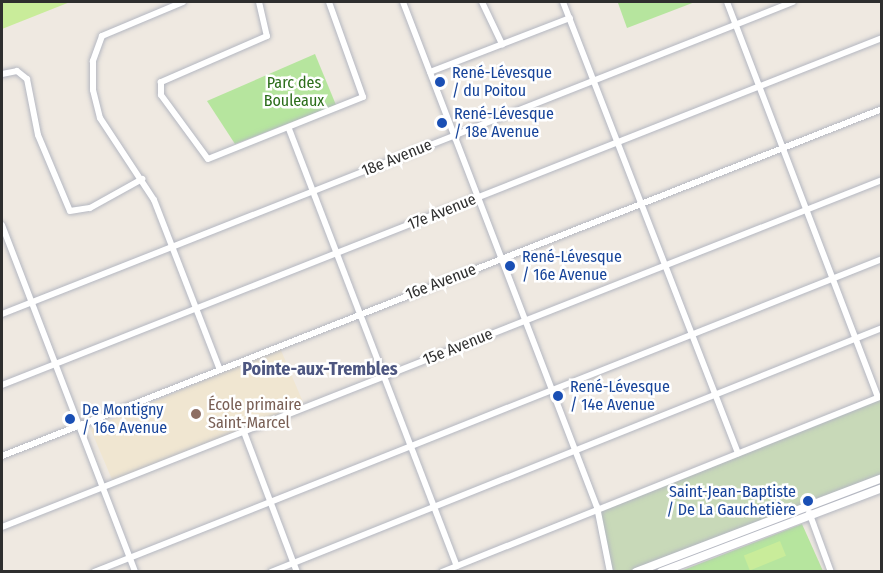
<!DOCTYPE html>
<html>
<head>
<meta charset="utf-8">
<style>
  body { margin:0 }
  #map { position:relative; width:883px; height:573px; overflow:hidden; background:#efe9e1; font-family:"Fira Sans Condensed",sans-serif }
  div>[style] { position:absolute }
  .education>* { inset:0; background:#f0e6d1; transform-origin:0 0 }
  .green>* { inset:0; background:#b6e59e }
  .cemetery>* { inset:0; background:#c8d9b8 }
  .pitch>* { inset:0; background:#c9ec9a; transform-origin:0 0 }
  .roads { filter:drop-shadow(0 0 2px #b4b7c1) drop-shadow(0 0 2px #b4b7c1) }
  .minor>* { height:6px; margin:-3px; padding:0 3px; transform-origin:3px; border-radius:3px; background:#fff }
  .secondary>* { height:8px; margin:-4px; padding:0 4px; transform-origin:4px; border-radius:4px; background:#fff }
  .dots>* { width:16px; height:16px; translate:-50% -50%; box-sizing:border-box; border:3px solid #fff; border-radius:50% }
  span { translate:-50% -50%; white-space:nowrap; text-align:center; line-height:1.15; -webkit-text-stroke:5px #fff; paint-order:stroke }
  .transit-label { font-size:16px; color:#164399 }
  .left { translate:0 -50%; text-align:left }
  .right { translate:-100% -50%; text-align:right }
  .park-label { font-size:16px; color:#2c6e1b }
  .street-label { font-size:16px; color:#2e2e2e }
  .education-label { font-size:16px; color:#785e54 }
  .neighbourhood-label { font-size:18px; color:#4d5680; font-weight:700 }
  .frame { position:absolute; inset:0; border:3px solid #2e2e2e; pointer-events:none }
</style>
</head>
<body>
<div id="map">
  <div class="education">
    <i style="left:280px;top:348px;width:60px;height:206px;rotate:67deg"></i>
  </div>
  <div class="green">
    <i style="clip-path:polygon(622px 2px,695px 2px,627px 28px,618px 3px)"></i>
    <i style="clip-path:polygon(315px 54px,336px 105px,235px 144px,207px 101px)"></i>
    <i style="clip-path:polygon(802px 524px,823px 571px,678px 572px)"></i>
  </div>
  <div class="cemetery">
    <i style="clip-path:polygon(881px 396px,881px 478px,636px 571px,610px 571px,597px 507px)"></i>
  </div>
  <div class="pitch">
    <i style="clip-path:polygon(2px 2px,70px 2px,2px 29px)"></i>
    <i style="left:780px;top:541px;width:16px;height:39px;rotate:68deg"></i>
  </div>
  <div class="roads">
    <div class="minor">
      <i style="left:183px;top:2px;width:88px;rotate:157.2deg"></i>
      <i style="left:102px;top:36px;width:27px;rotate:110deg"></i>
      <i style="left:93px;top:61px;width:29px;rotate:90deg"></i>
      <i style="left:93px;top:90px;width:29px;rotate:76deg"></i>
      <i style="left:100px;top:118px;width:98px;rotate:56.6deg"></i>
      <i style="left:154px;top:200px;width:182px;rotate:68.8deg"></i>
      <i style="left:259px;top:2px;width:35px;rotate:77deg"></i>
      <i style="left:267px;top:36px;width:116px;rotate:156.5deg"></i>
      <i style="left:161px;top:82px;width:13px;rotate:90deg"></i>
      <i style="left:161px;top:95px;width:79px;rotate:53.7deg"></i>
      <i style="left:208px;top:159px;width:167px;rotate:-21.8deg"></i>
      <i style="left:363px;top:97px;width:101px;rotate:-109.7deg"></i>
      <i style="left:403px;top:2px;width:541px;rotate:68.99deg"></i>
      <i style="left:597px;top:507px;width:66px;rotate:78.7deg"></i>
      <i style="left:482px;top:2px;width:47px;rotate:64.5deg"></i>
      <i style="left:563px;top:2px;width:484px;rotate:68.8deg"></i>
      <i style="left:727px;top:2px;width:423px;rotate:69.1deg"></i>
      <i style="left:430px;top:72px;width:150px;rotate:-21.1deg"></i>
      <i style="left:2px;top:74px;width:15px;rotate:-11deg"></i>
      <i style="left:17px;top:71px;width:13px;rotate:39deg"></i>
      <i style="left:27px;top:79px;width:57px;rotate:78.9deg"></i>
      <i style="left:38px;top:135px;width:82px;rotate:67.2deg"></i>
      <i style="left:70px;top:211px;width:20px;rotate:-9deg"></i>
      <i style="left:90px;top:208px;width:60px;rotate:-29.1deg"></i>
      <i style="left:289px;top:129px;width:468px;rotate:69deg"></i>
      <i style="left:2px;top:225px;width:372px;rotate:69deg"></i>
      <i style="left:2px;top:314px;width:850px;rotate:-21.53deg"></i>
      <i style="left:2px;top:385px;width:946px;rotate:-21.52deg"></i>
      <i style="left:244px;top:432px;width:150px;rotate:69.3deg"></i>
      <i style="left:2px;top:456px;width:946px;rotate:-21.52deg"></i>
      <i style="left:809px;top:512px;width:64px;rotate:69.9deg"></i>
      <i style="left:2px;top:527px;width:946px;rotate:-21.52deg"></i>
      <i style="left:94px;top:572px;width:848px;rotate:-21.66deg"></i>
      <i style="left:271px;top:572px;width:658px;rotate:-21.77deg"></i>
      <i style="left:442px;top:572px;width:474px;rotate:-21.8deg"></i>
    </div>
    <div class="secondary">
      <i style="left:636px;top:572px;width:263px;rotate:-20.9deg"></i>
      <i style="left:661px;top:572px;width:236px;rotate:-20.8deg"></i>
    </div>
  </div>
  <div class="dots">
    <i style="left:440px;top:82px;background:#1a4fb4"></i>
    <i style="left:442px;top:123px;background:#1a4fb4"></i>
    <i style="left:510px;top:266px;background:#1a4fb4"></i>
    <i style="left:558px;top:396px;background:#1a4fb4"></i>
    <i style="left:196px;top:414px;background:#8d6e63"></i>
    <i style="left:70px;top:419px;background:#1a4fb4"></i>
    <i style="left:808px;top:501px;background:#1a4fb4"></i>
  </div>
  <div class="transit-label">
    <span class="left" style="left:452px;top:82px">René-Lévesque<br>/ du Poitou</span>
    <span class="left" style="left:454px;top:123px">René-Lévesque<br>/ 18e Avenue</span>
    <span class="left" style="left:522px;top:266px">René-Lévesque<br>/ 16e Avenue</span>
    <span class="left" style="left:570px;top:396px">René-Lévesque<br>/ 14e Avenue</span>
    <span class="left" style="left:82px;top:419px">De Montigny<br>/ 16e Avenue</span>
    <span class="right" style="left:796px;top:501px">Saint-Jean-Baptiste<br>/ De La Gauchetière</span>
  </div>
  <div class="park-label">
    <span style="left:294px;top:92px">Parc des<br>Bouleaux</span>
  </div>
  <div class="street-label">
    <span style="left:397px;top:158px;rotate:-22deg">18e Avenue</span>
    <span style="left:442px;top:212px;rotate:-22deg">17e Avenue</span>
    <span style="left:441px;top:282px;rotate:-21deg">16e Avenue</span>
    <span style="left:458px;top:347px;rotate:-22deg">15e Avenue</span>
  </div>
  <div class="education-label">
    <span class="left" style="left:208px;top:414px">École primaire<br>Saint-Marcel</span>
  </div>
  <div class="neighbourhood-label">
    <span style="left:320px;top:369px">Pointe-aux-Trembles</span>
  </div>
  <div class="frame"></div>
</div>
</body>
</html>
